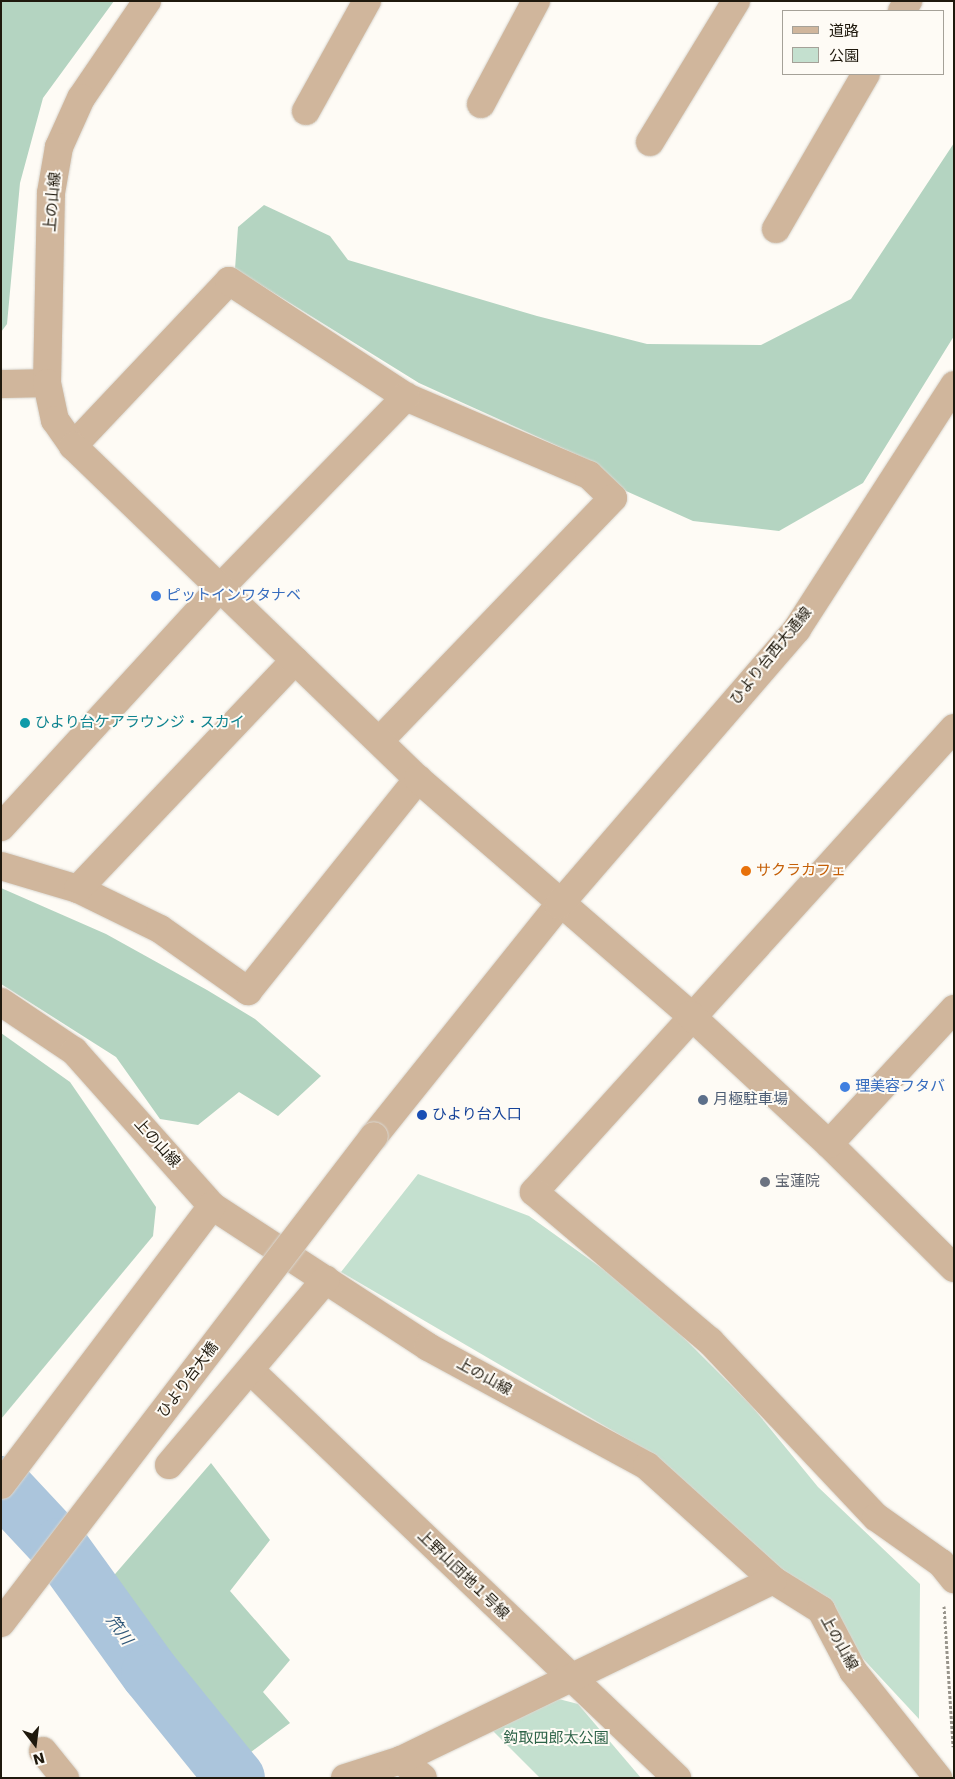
<!DOCTYPE html>
<html>
<head>
<meta charset="utf-8">
<style>
  body { margin:0 }
  #map { position:relative; width:955px; height:1779px; overflow:hidden; background:#fefbf5; font-family:"DejaVu Sans","Noto Sans JP",sans-serif }
  div>[style] { position:absolute }
  .green>* { inset:0; background:#c4e0cf }
  .forest>* { inset:0; background:#b4d4c1 }
  .river>* { height:59px; margin:-29.5px; padding:0 29.5px; transform-origin:29.5px; border-radius:29.5px; background:#abc5dc }
  .path>* { height:3px; margin-top:-1.5px; transform-origin:0; background:repeating-linear-gradient(90deg,#98948b 0 2.5px,transparent 0 5px) }
  .roads { filter:drop-shadow(0 0 1px #dad7d0) drop-shadow(0 0 1px #dad7d0) }
  .minor>* { height:28px; margin:-14px; padding:0 14px; transform-origin:14px; border-radius:14px; background:#d0b69c }
  .tertiary>* { height:28px; margin:-14px; padding:0 14px; transform-origin:14px; border-radius:14px; background:#d0b69c }
  .bridges { filter:drop-shadow(0 0 1px #dad7d0) drop-shadow(0 0 1px #dad7d0) }
  .tertiary-bridge>* { height:28px; margin:-14px; padding:0 14px; transform-origin:14px; border-radius:14px; background:#d0b69c }
  .dots>* { width:14px; height:14px; translate:-50% -50%; box-sizing:border-box; border:2px solid #fefbf5; border-radius:50% }
  span { translate:-50% -50%; white-space:nowrap; text-align:center; line-height:1.15; -webkit-text-stroke:4px #fefbf5; paint-order:stroke }
  .street-label { font-size:15px; color:#1f190d }
  .shop-label { font-size:15px; color:#366cbe }
  .left { translate:0 -50%; text-align:left }
  .culture-label { font-size:15px; color:#0d838f }
  .food-label { font-size:15px; color:#c56008 }
  .service-label { font-size:15px; color:#4e5e75 }
  .transit-label { font-size:15px; color:#164399 }
  .worship-label { font-size:15px; color:#5b616d }
  .park-label { font-size:15px; color:#2d6348 }
  .water-label { font-size:16px; color:#2e5678; font-style:italic }
  .frame { position:absolute; inset:0; border:2px solid #1f190d; pointer-events:none }
  .legend { position:absolute; left:782px; top:10px; width:162px; height:65px; box-sizing:border-box; background:#fefbf5; border:1px solid #a5a198; margin:0; padding:6px 9px; list-style:none; font-size:15px; color:#1f190d }
  .legend li { display:flex; align-items:center; gap:10px; height:25px }
  .legend b { width:25px; border:1px solid #a5a198 }
  .north { position:absolute; left:10px; top:1719px; width:50px; height:50px; -webkit-text-stroke:4px #fefbf5; paint-order:stroke; rotate:165deg; font-size:14px; font-weight:700; line-height:20px; text-align:center; color:#1f190d }
  .north::after { content:''; display:block; margin:auto; width:18px; height:22px; background:#1f190d; clip-path:polygon(50% 0,100% 100%,50% 72%,0 100%) }
</style>
</head>
<body>
<div id="map">
  <div class="green">
    <i style="clip-path:polygon(418px 1174px,529px 1216px,646px 1300px,750px 1404px,818px 1487px,920px 1584px,919px 1719px,777px 1566px,651px 1453px,341px 1272px)"></i>
    <i style="clip-path:polygon(551px 1697px,578px 1704px,641px 1778px,540px 1778px,492px 1730px)"></i>
  </div>
  <div class="forest">
    <i style="clip-path:polygon(1px 1px,114px 1px,43px 98px,20px 183px,7px 324px,1px 332px)"></i>
    <i style="clip-path:polygon(954px 143px,954px 336px,863px 483px,779px 531px,693px 521px,626px 491px,593px 462px,419px 383px,235px 269px,238px 227px,264px 205px,330px 236px,348px 260px,537px 316px,647px 344px,761px 345px,851px 299px)"></i>
    <i style="clip-path:polygon(1px 888px,106px 934px,207px 990px,255px 1019px,321px 1076px,278px 1116px,239px 1092px,198px 1125px,160px 1119px,116px 1057px,1px 984px)"></i>
    <i style="clip-path:polygon(1px 1033px,70px 1082px,156px 1207px,153px 1236px,1px 1419px)"></i>
    <i style="clip-path:polygon(211px 1463px,270px 1540px,230px 1591px,290px 1660px,263px 1692px,290px 1723px,247px 1755px,103px 1588px)"></i>
  </div>
  <div class="river">
    <i style="left:1px;top:1485px;width:85px;rotate:46.9deg"></i>
    <i style="left:59px;top:1547px;width:155px;rotate:54.2deg"></i>
    <i style="left:150px;top:1673px;width:135px;rotate:51deg"></i>
  </div>
  <div class="path">
    <i style="left:944px;top:1606px;width:141px;rotate:86.3deg"></i>
  </div>
  <div class="roads">
    <div class="minor">
      <i style="left:902px;top:11px;width:12px;rotate:-59deg"></i>
      <i style="left:481px;top:104px;width:117px;rotate:-61.9deg"></i>
      <i style="left:306px;top:111px;width:126px;rotate:-61deg"></i>
      <i style="left:650px;top:142px;width:165px;rotate:-58.6deg"></i>
      <i style="left:776px;top:229px;width:179px;rotate:-59.9deg"></i>
      <i style="left:1px;top:384px;width:46px;rotate:-1.2deg"></i>
      <i style="left:73px;top:446px;width:227px;rotate:-46.6deg"></i>
      <i style="left:229px;top:281px;width:212px;rotate:33.2deg"></i>
      <i style="left:406px;top:397px;width:199px;rotate:23.1deg"></i>
      <i style="left:589px;top:475px;width:33px;rotate:44deg"></i>
      <i style="left:613px;top:498px;width:336px;rotate:133.9deg"></i>
      <i style="left:954px;top:728px;width:626px;rotate:132.15deg"></i>
      <i style="left:534px;top:1192px;width:231px;rotate:40.3deg"></i>
      <i style="left:710px;top:1341px;width:242px;rotate:46.7deg"></i>
      <i style="left:876px;top:1517px;width:80px;rotate:35.3deg"></i>
      <i style="left:941px;top:1563px;width:21px;rotate:51deg"></i>
      <i style="left:1px;top:827px;width:324px;rotate:-47.5deg"></i>
      <i style="left:220px;top:588px;width:267px;rotate:-45.8deg"></i>
      <i style="left:1px;top:866px;width:80px;rotate:16.6deg"></i>
      <i style="left:78px;top:889px;width:91px;rotate:26deg"></i>
      <i style="left:160px;top:929px;width:108px;rotate:35.2deg"></i>
      <i style="left:248px;top:991px;width:272px;rotate:-51.3deg"></i>
      <i style="left:78px;top:889px;width:315px;rotate:-46.5deg"></i>
      <i style="left:1px;top:1002px;width:88px;rotate:33.9deg"></i>
      <i style="left:74px;top:1051px;width:208px;rotate:48.3deg"></i>
      <i style="left:212px;top:1206px;width:258px;rotate:33.1deg"></i>
      <i style="left:428px;top:1347px;width:249px;rotate:28.5deg"></i>
      <i style="left:647px;top:1466px;width:170px;rotate:42.1deg"></i>
      <i style="left:773px;top:1580px;width:57px;rotate:32deg"></i>
      <i style="left:821px;top:1610px;width:69px;rotate:62.3deg"></i>
      <i style="left:853px;top:1671px;width:137px;rotate:51.5deg"></i>
      <i style="left:829px;top:1144px;width:176px;rotate:44.8deg"></i>
      <i style="left:250px;top:1370px;width:591px;rotate:43.7deg"></i>
      <i style="left:169px;top:1465px;width:243px;rotate:-49.8deg"></i>
      <i style="left:43px;top:1751px;width:35px;rotate:51deg"></i>
      <i style="left:401px;top:1760px;width:28px;rotate:39deg"></i>
      <i style="left:345px;top:1778px;width:59px;rotate:-17.8deg"></i>
      <i style="left:401px;top:1760px;width:413px;rotate:-25.8deg"></i>
    </div>
    <div class="tertiary">
      <i style="left:147px;top:1px;width:117px;rotate:124.2deg"></i>
      <i style="left:81px;top:98px;width:54px;rotate:114.2deg"></i>
      <i style="left:59px;top:147px;width:47px;rotate:99.9deg"></i>
      <i style="left:51px;top:193px;width:190px;rotate:91.2deg"></i>
      <i style="left:47px;top:383px;width:38px;rotate:78deg"></i>
      <i style="left:55px;top:420px;width:32px;rotate:55deg"></i>
      <i style="left:73px;top:446px;width:479px;rotate:44deg"></i>
      <i style="left:418px;top:779px;width:360px;rotate:40.9deg"></i>
      <i style="left:690px;top:1015px;width:190px;rotate:42.9deg"></i>
      <i style="left:829px;top:1144px;width:184px;rotate:-47.2deg"></i>
      <i style="left:374px;top:1136px;width:296px;rotate:-51.3deg"></i>
      <i style="left:559px;top:905px;width:364px;rotate:-49.2deg"></i>
      <i style="left:797px;top:629px;width:290px;rotate:-57.2deg"></i>
      <i style="left:1px;top:1485px;width:350px;rotate:-52.9deg"></i>
    </div>
  </div>
  <div class="bridges">
    <div class="tertiary-bridge">
      <i style="left:1px;top:1623px;width:613px;rotate:-52.55deg"></i>
    </div>
  </div>
  <div class="dots">
    <i style="left:156px;top:596px;background:#3f7fe0"></i>
    <i style="left:25px;top:723px;background:#0f9aa8"></i>
    <i style="left:746px;top:871px;background:#e8710a"></i>
    <i style="left:845px;top:1087px;background:#3f7fe0"></i>
    <i style="left:703px;top:1100px;background:#5c6f8a"></i>
    <i style="left:422px;top:1115px;background:#1a4fb4"></i>
    <i style="left:765px;top:1182px;background:#6b7280"></i>
  </div>
  <div class="street-label">
    <span style="left:53px;top:202px;rotate:-85deg">上の山線</span>
    <span style="left:771px;top:656px;rotate:-51deg">ひより台西大通線</span>
    <span style="left:157px;top:1143px;rotate:48deg">上の山線</span>
    <span style="left:484px;top:1377px;rotate:29deg">上の山線</span>
    <span style="left:188px;top:1380px;rotate:-53deg">ひより台大橋</span>
    <span style="left:463px;top:1575px;rotate:44deg">上野山団地１号線</span>
    <span style="left:839px;top:1643px;rotate:61deg">上の山線</span>
  </div>
  <div class="shop-label">
    <span class="left" style="left:166px;top:596px">ピットインワタナベ</span>
    <span class="left" style="left:855px;top:1087px">理美容フタバ</span>
  </div>
  <div class="culture-label">
    <span class="left" style="left:35px;top:723px">ひより台ケアラウンジ・スカイ</span>
  </div>
  <div class="food-label">
    <span class="left" style="left:756px;top:871px">サクラカフェ</span>
  </div>
  <div class="service-label">
    <span class="left" style="left:713px;top:1100px">月極駐車場</span>
  </div>
  <div class="transit-label">
    <span class="left" style="left:432px;top:1115px">ひより台入口</span>
  </div>
  <div class="worship-label">
    <span class="left" style="left:775px;top:1182px">宝蓮院</span>
  </div>
  <div class="park-label">
    <span style="left:556px;top:1739px">鈎取四郎太公園</span>
  </div>
  <div class="water-label">
    <span style="left:119px;top:1630px;rotate:54deg">笊川</span>
  </div>
  <div class="frame"></div>
  <ul class="legend">
  <li><b style="height:6px;background:#d0b69c"></b>道路</li>
  <li><b style="height:14px;background:#c4e0cf"></b>公園</li>
  </ul>
  <div class="north">N</div>
</div>
</body>
</html>
